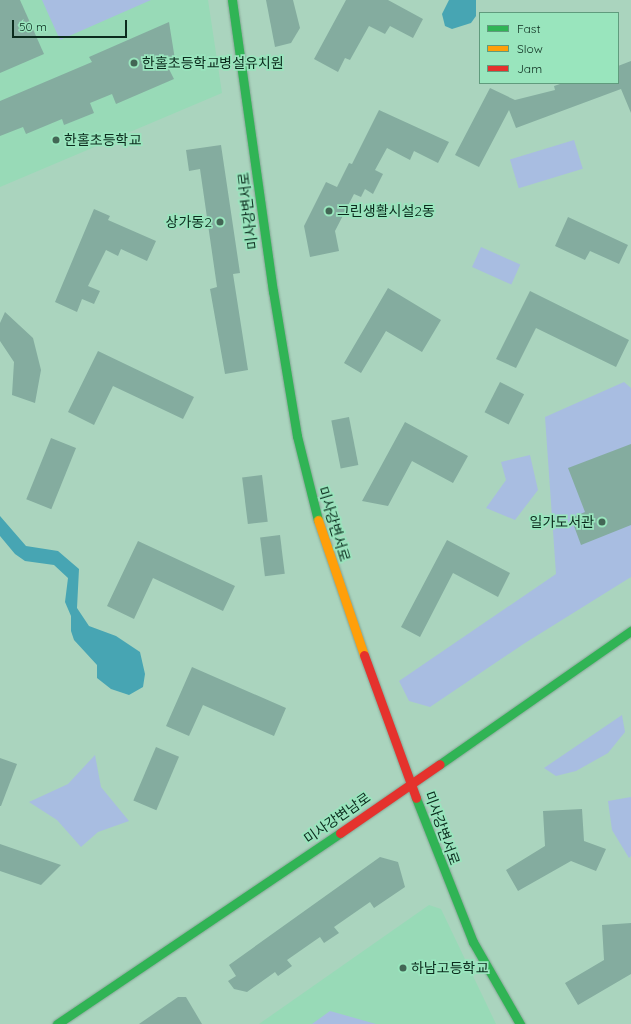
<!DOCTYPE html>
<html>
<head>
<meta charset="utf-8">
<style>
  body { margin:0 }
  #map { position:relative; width:631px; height:1024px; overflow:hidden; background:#aad4be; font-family:Quicksand,"Noto Sans KR",sans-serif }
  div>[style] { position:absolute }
  .built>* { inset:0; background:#98dab7 }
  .green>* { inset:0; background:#a8bde1; transform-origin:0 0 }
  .water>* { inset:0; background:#47a5b3 }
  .building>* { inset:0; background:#84ac9f; transform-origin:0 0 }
  .roads { filter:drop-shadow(0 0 1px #85a695) drop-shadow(0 0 1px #85a695) }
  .fast>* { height:9px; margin:-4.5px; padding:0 4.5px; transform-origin:4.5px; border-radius:4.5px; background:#30b455 }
  .slow>* { height:9px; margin:-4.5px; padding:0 4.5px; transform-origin:4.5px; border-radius:4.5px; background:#ff9f0a }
  .jam>* { height:9px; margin:-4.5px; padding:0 4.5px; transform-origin:4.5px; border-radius:4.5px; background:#e5322d }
  .dots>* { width:11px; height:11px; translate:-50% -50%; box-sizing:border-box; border:2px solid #99e5bd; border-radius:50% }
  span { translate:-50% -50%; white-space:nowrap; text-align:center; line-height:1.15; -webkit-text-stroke:3.5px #99e5bd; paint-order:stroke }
  .poi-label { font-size:14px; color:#0b2b1d }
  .left { translate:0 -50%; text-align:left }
  .right { translate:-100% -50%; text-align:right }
  .street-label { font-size:14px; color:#0b2b1d }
  .legend { position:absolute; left:479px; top:12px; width:140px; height:72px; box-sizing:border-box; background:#99e5bd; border:1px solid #609b7d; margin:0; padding:5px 7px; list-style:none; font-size:12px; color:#0b2b1d }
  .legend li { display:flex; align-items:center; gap:8px; height:20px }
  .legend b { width:20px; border:1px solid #609b7d }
  .scale { position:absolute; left:12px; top:20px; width:115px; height:18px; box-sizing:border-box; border:2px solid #0b2b1d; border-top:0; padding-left:5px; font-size:12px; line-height:14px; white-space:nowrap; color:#0b2b1d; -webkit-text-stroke:3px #99e5bd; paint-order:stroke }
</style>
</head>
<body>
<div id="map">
  <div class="built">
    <i style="clip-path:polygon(0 0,208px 0,222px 93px,0 187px)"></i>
    <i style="clip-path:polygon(429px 905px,441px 909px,496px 1024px,259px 1024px)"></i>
  </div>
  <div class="green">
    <i style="clip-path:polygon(42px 0,151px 0,60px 40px)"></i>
    <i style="left:574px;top:140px;width:30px;height:67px;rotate:73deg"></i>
    <i style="left:481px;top:247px;width:43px;height:22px;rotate:24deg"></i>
    <i style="clip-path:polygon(624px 382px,631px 388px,631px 577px,525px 643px,430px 707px,409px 701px,399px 681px,556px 574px,545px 417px)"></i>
    <i style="clip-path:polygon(530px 455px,538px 490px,515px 520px,486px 508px,506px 480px,501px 462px)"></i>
    <i style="clip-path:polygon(622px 715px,625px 732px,608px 753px,576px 771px,556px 776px,544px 768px)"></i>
    <i style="clip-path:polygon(95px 755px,101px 787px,129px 821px,98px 832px,81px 847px,57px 820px,29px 802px,68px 784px)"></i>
    <i style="clip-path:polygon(631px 797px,631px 856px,629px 858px,612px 830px,608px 801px)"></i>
    <i style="clip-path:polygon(330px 1011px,376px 1024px,312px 1024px)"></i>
  </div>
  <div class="water">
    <i style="clip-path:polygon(449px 0,476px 0,476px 16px,471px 23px,452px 29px,445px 26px,442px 14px)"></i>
    <i style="clip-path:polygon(0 516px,26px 546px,58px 551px,79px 569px,77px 608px,89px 626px,116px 636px,140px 652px,145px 674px,143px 687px,129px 695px,111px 689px,97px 678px,97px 665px,74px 640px,71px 631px,71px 616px,65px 602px,68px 578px,54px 565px,25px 561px,15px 554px,0 536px)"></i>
  </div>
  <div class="building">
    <i style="clip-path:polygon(0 0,20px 0,44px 54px,0 73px)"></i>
    <i style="clip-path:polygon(266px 0,293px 0,300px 28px,291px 43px,275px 47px)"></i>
    <i style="clip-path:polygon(346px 0,388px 0,423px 19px,413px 38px,390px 26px,385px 34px,369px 26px,350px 60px,345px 58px,338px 72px,314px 59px)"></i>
    <i style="clip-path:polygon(169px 22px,176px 66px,169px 69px,174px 79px,116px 104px,112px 94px,90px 103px,94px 113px,64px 125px,62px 119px,26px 134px,23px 127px,0 136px,0 101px,92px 62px,89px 57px)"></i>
    <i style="clip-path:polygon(631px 61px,631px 113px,621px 89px,516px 128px,509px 110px,479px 167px,455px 155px,490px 88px,515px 100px,555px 90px,554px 86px,563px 83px,618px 83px,618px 66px)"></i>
    <i style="clip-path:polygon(379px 110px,449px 142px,438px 163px,414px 151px,410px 160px,387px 148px,375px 170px,383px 174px,373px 194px,365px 189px,361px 197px,354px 194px,335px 231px,339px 251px,310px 257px,304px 226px,326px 182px,337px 187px,349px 163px,352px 164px)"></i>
    <i style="clip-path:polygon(221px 145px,240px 273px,233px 274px,248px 370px,225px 374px,210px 289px,217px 287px,200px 169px,189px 171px,186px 150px)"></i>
    <i style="clip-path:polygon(94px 209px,110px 216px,108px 220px,156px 241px,147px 261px,121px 249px,118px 256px,106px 250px,88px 286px,100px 291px,94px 304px,82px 299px,77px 312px,55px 302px)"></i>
    <i style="clip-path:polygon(568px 217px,628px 245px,619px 264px,590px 251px,585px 260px,555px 246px)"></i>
    <i style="clip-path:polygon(388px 288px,441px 320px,422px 352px,386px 331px,361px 373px,344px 363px)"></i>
    <i style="clip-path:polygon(530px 291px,629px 340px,616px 367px,536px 328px,516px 368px,496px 359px)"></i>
    <i style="clip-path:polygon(5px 312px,33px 338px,41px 370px,35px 403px,12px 395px,14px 362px,0 341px,0 323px)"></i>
    <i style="clip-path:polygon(98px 351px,194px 397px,183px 419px,113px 386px,94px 425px,68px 412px)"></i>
    <i style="left:500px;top:382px;width:27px;height:34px;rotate:27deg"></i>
    <i style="left:349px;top:417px;width:49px;height:18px;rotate:79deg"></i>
    <i style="clip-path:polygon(405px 422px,468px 456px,453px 483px,412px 461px,388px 506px,362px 501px)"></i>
    <i style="left:51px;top:438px;width:27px;height:66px;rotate:22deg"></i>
    <i style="clip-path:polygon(631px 444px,631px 525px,581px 545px,571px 518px,585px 512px,568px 468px)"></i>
    <i style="left:262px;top:475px;width:47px;height:20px;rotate:83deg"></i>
    <i style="left:280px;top:535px;width:39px;height:20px;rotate:83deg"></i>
    <i style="clip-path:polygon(447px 540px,510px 573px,498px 597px,453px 573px,420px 637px,401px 627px)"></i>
    <i style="clip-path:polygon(138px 541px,235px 586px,223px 611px,153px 578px,134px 619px,107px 606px)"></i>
    <i style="clip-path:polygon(192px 667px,286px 708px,274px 736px,203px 705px,189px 736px,166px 726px)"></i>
    <i style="left:156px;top:747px;width:25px;height:58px;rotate:23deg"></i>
    <i style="clip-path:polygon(0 758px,17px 764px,1px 806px,0 806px)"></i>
    <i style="clip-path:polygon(582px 809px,584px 841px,606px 849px,596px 871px,571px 861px,518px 891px,506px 870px,545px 846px,543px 811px)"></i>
    <i style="clip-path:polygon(0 844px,61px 865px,41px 885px,0 871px)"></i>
    <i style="clip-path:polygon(380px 857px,398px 862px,405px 887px,374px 908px,370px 902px,334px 927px,339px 933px,324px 943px,320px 937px,287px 960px,292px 966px,278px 976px,275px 972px,247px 992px,234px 989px,228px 981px,236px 976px,229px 965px)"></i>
    <i style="clip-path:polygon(631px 923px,631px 974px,578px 1005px,565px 983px,604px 960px,602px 925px)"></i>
    <i style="clip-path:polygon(178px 997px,186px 997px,202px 1024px,139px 1024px)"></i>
  </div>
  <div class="roads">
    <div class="fast">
      <i style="left:232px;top:0;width:294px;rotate:82deg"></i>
      <i style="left:273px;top:291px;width:147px;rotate:80.6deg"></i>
      <i style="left:297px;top:436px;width:87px;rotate:76deg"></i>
      <i style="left:440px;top:764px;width:233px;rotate:-34.9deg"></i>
      <i style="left:416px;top:798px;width:155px;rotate:68.4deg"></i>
      <i style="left:473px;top:942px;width:95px;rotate:60.2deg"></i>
      <i style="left:57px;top:1024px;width:341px;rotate:-34deg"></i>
    </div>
    <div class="slow">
      <i style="left:318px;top:520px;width:143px;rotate:71.2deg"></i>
    </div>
    <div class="jam">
      <i style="left:364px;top:655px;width:152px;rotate:70deg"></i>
      <i style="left:340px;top:833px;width:121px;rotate:-34.6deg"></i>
    </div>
  </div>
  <div class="dots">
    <i style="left:134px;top:63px;background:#436655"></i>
    <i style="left:56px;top:140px;background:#436655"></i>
    <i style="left:329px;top:211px;background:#436655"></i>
    <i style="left:220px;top:222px;background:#436655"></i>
    <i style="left:602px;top:522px;background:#436655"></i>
    <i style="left:403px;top:968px;background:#436655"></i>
  </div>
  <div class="poi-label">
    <span class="left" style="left:142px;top:63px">한홀초등학교병설유치원</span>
    <span class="left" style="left:64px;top:140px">한홀초등학교</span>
    <span class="left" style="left:337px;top:211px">그린생활시설2동</span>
    <span class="right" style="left:212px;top:222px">상가동2</span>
    <span class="right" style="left:594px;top:522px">일가도서관</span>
    <span class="left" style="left:411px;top:968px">하남고등학교</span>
  </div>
  <div class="street-label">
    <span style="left:248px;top:211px;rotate:-97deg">미사강변서로</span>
    <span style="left:334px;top:524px;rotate:73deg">미사강변서로</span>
    <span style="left:337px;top:818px;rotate:-35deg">미사강변남로</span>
    <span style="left:442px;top:828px;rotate:70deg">미사강변서로</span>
  </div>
  <ul class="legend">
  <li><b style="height:5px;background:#30b455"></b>Fast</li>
  <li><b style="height:5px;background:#ff9f0a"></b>Slow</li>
  <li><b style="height:5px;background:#e5322d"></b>Jam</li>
  </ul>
  <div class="scale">50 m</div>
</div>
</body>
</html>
